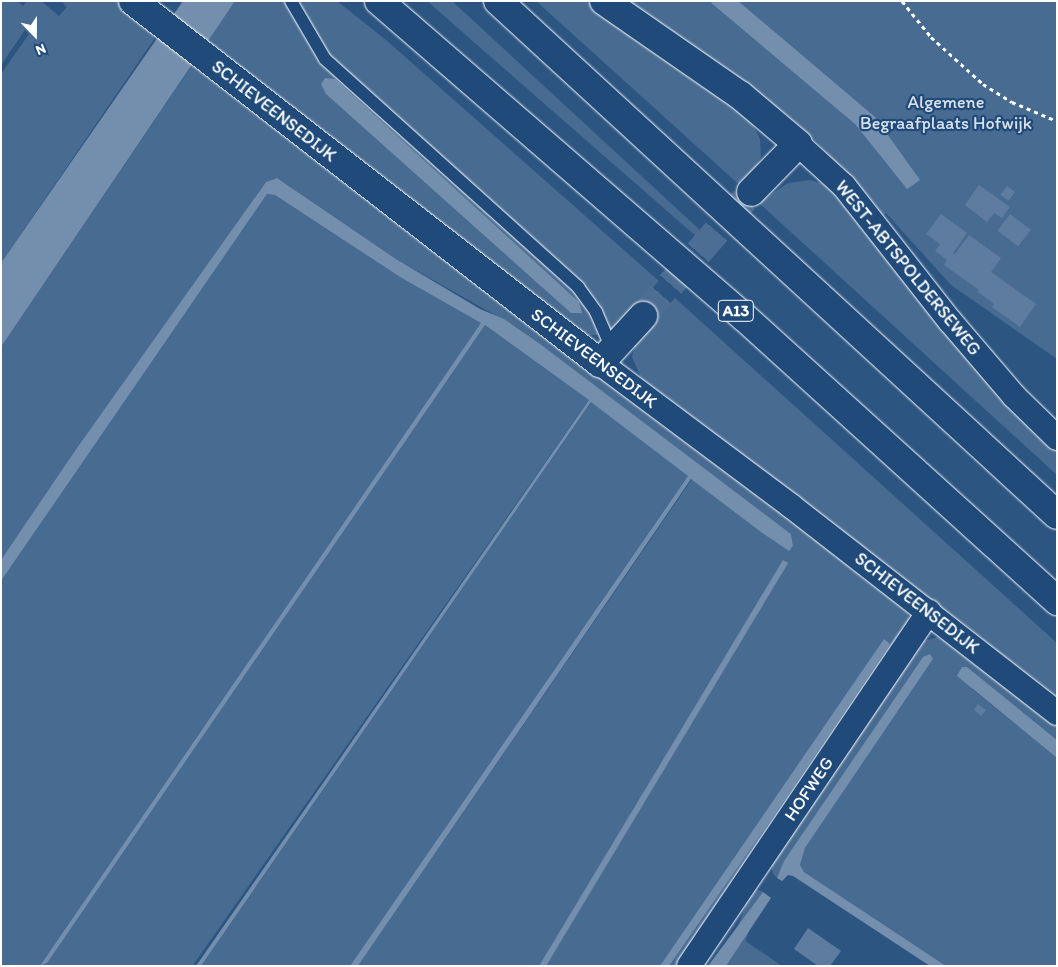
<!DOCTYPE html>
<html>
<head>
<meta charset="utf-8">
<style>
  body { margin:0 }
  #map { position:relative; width:1058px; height:967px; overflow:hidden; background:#2c5582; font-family:Itim,sans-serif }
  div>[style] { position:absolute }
  .green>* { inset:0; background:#486b92; transform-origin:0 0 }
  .water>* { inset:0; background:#748fad; transform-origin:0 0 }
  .building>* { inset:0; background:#5e7c9f; transform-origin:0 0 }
  .tertiary-tunnel>* { height:28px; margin-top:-14px; transform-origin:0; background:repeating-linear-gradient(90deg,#4c6e95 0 28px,transparent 0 42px) }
  .path>* { height:3px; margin-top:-1.5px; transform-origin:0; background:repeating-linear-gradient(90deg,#fff 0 4px,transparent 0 8px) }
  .roads { filter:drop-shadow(0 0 1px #fff) drop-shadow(0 0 1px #fff) }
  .service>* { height:12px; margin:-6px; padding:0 6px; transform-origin:6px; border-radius:6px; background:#1f4a7a }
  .minor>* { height:24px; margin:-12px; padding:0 12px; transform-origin:12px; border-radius:12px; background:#1f4a7a }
  .tertiary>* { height:28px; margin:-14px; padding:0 14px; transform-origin:14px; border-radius:14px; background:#1f4a7a }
  .motorway>* { height:28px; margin:-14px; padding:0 14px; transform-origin:14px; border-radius:14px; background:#1f4a7a }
  span { translate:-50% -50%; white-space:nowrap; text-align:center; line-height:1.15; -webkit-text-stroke:4.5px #1f4a7a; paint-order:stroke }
  .shield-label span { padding:1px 4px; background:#1f4a7a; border:1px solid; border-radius:4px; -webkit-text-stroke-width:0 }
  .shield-label { font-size:16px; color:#fff; font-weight:700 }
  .park-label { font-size:18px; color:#dae1e9 }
  .street-label { font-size:18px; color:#fff }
  .frame { position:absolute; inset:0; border:2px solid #fff; pointer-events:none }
  .north { position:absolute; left:10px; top:10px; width:50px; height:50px; -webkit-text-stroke:4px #1f4a7a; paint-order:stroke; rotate:158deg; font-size:14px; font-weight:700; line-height:20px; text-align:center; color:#fff }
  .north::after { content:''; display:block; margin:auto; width:18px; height:22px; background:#fff; clip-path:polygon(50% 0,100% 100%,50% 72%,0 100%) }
</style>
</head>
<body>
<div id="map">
  <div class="green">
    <i style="clip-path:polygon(1px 1px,17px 1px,23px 6px,27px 1px,41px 1px,59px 16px,67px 7px,61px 1px,119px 1px,159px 32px,1px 263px,1px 74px,29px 34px,25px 30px,1px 65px)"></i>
    <i style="clip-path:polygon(235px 1px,337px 1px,386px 40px,659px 281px,607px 335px,586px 335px,206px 43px)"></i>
    <i style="clip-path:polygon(427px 1px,452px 1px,701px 231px,697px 236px,691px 232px)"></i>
    <i style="clip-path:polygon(536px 1px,585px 1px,730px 100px,748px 115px,760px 139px,761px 157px,745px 190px)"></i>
    <i style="clip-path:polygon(622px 1px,1057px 1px,1057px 359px,951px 285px,886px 213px,882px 217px,818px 143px,786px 115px)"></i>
    <i style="clip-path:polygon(195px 61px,906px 609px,911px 622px,683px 966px,358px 966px,692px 479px,789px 550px,793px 546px,791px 534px,516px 327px,396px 259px,286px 184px,277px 178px,266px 182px,1px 560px,1px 347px)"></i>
    <i style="clip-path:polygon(810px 180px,828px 185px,1057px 449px,1057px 475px,758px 202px,788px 183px)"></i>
    <i style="clip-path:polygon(267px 194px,275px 195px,400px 277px,482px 323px,47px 957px,40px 966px,1px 966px,1px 581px)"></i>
    <i style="clip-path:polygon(675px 298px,1057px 643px,1057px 703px,642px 380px,632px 357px,636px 341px)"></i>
    <i style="left:485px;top:325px;width:128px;height:777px;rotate:35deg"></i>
    <i style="clip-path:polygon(592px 401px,688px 476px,350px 966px,201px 966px)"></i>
    <i style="clip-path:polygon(938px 637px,957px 645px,1057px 726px,1057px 740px,967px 667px,972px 689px,1057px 758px,1057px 966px,946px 966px,804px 872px,800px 865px,805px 848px,933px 659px,923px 657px,785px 861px,777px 878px,773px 874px,770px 860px,923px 641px)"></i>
    <i style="left:752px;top:888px;width:12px;height:97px;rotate:20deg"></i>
    <i style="clip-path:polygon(744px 940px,782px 966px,726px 966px)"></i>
  </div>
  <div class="water">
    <i style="clip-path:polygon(183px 1px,235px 1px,1px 347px,1px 263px)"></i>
    <i style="clip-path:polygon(709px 1px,738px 1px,783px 39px,875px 117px,920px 180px,907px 189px,855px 124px)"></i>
    <i style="clip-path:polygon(325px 78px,335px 79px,579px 302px,582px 313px,571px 313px,326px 94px,321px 84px)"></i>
    <i style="clip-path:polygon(277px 178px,396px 259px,480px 309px,504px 319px,540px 344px,791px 534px,793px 546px,789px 551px,761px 532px,691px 479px,358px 966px,350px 966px,688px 476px,591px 402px,201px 966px,196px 966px,589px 400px,485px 325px,47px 963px,40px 966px,481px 323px,400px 277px,275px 195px,267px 194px,1px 581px,1px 560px,77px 448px,266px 182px)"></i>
    <i style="left:783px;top:560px;width:6px;height:493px;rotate:31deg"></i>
    <i style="clip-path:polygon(884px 639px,890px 644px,770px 821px,669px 966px,660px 966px)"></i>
    <i style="clip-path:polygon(930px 654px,933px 659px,805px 848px,800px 865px,804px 872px,946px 966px,930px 966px,793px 876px,788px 875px,782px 881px,777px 878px,784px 861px,923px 657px)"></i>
    <i style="clip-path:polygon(962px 667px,967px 667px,1057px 740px,1057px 758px,957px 676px)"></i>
    <i style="clip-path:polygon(763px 892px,771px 898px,726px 966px,708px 966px)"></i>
  </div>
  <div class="building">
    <i style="clip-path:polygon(979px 185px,1010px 207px,1002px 218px,994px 213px,987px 222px,965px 205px)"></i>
    <i style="left:1007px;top:186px;width:10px;height:11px;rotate:37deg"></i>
    <i style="clip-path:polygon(941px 214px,967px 233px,953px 253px,955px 254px,969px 235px,1001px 258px,991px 272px,1036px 304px,1020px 327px,992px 307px,994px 304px,978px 292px,979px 290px,944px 265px,947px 260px,935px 251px,940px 244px,926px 234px)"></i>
    <i style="left:1010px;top:214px;width:26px;height:21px;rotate:37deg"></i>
    <i style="clip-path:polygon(978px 704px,986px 710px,981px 716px,974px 710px)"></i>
    <i style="clip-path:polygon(808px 928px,841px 951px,830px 966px,818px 966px,794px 949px)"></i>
  </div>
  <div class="tertiary-tunnel">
    <i style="left:643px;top:316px;width:164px;rotate:-48.9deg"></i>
  </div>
  <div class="path">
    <i style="left:902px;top:1px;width:46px;rotate:51.1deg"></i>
    <i style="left:931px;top:37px;width:70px;rotate:42.1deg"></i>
    <i style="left:983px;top:84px;width:34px;rotate:32deg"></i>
    <i style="left:1012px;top:102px;width:49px;rotate:22.9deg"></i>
  </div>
  <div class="roads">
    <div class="service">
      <i style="left:291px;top:1px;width:67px;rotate:59.6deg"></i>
      <i style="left:325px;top:59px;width:341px;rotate:42deg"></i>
      <i style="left:578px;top:287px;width:31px;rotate:54deg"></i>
      <i style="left:596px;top:312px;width:40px;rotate:66.6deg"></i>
    </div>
    <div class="minor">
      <i style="left:798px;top:144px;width:62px;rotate:42.4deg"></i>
      <i style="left:844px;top:186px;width:172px;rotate:51.9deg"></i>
      <i style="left:950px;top:321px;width:99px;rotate:49.5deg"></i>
      <i style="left:1014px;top:396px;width:60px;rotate:44.3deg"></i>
      <i style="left:600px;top:363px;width:239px;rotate:36.8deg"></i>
      <i style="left:791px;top:506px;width:337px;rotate:37.9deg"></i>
      <i style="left:689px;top:966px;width:428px;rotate:-55.9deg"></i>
    </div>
    <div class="tertiary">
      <i style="left:133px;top:1px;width:591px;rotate:37.78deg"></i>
      <i style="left:600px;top:363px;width:64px;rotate:-47.5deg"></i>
      <i style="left:604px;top:1px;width:165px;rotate:34.7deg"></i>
      <i style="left:740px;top:95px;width:76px;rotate:40.2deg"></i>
      <i style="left:798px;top:144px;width:67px;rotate:134.4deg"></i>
    </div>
    <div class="motorway">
      <i style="left:379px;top:1px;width:483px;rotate:40.9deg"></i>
      <i style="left:744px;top:317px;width:423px;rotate:42.2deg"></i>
      <i style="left:498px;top:1px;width:759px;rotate:42.6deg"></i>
    </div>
  </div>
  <div class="shield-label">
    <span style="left:736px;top:311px">A13</span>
  </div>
  <div class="park-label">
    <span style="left:946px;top:113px">Algemene<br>Begraafplaats Hofwijk</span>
  </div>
  <div class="street-label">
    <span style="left:274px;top:111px;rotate:38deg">SCHIEVEENSEDIJK</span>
    <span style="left:908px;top:268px;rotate:51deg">WEST-ABTSPOLDERSEWEG</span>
    <span style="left:594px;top:358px;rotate:37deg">SCHIEVEENSEDIJK</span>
    <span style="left:917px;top:603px;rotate:38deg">SCHIEVEENSEDIJK</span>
    <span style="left:809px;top:789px;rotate:-56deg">HOFWEG</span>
  </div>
  <div class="frame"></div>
  <div class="north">N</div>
</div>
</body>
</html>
